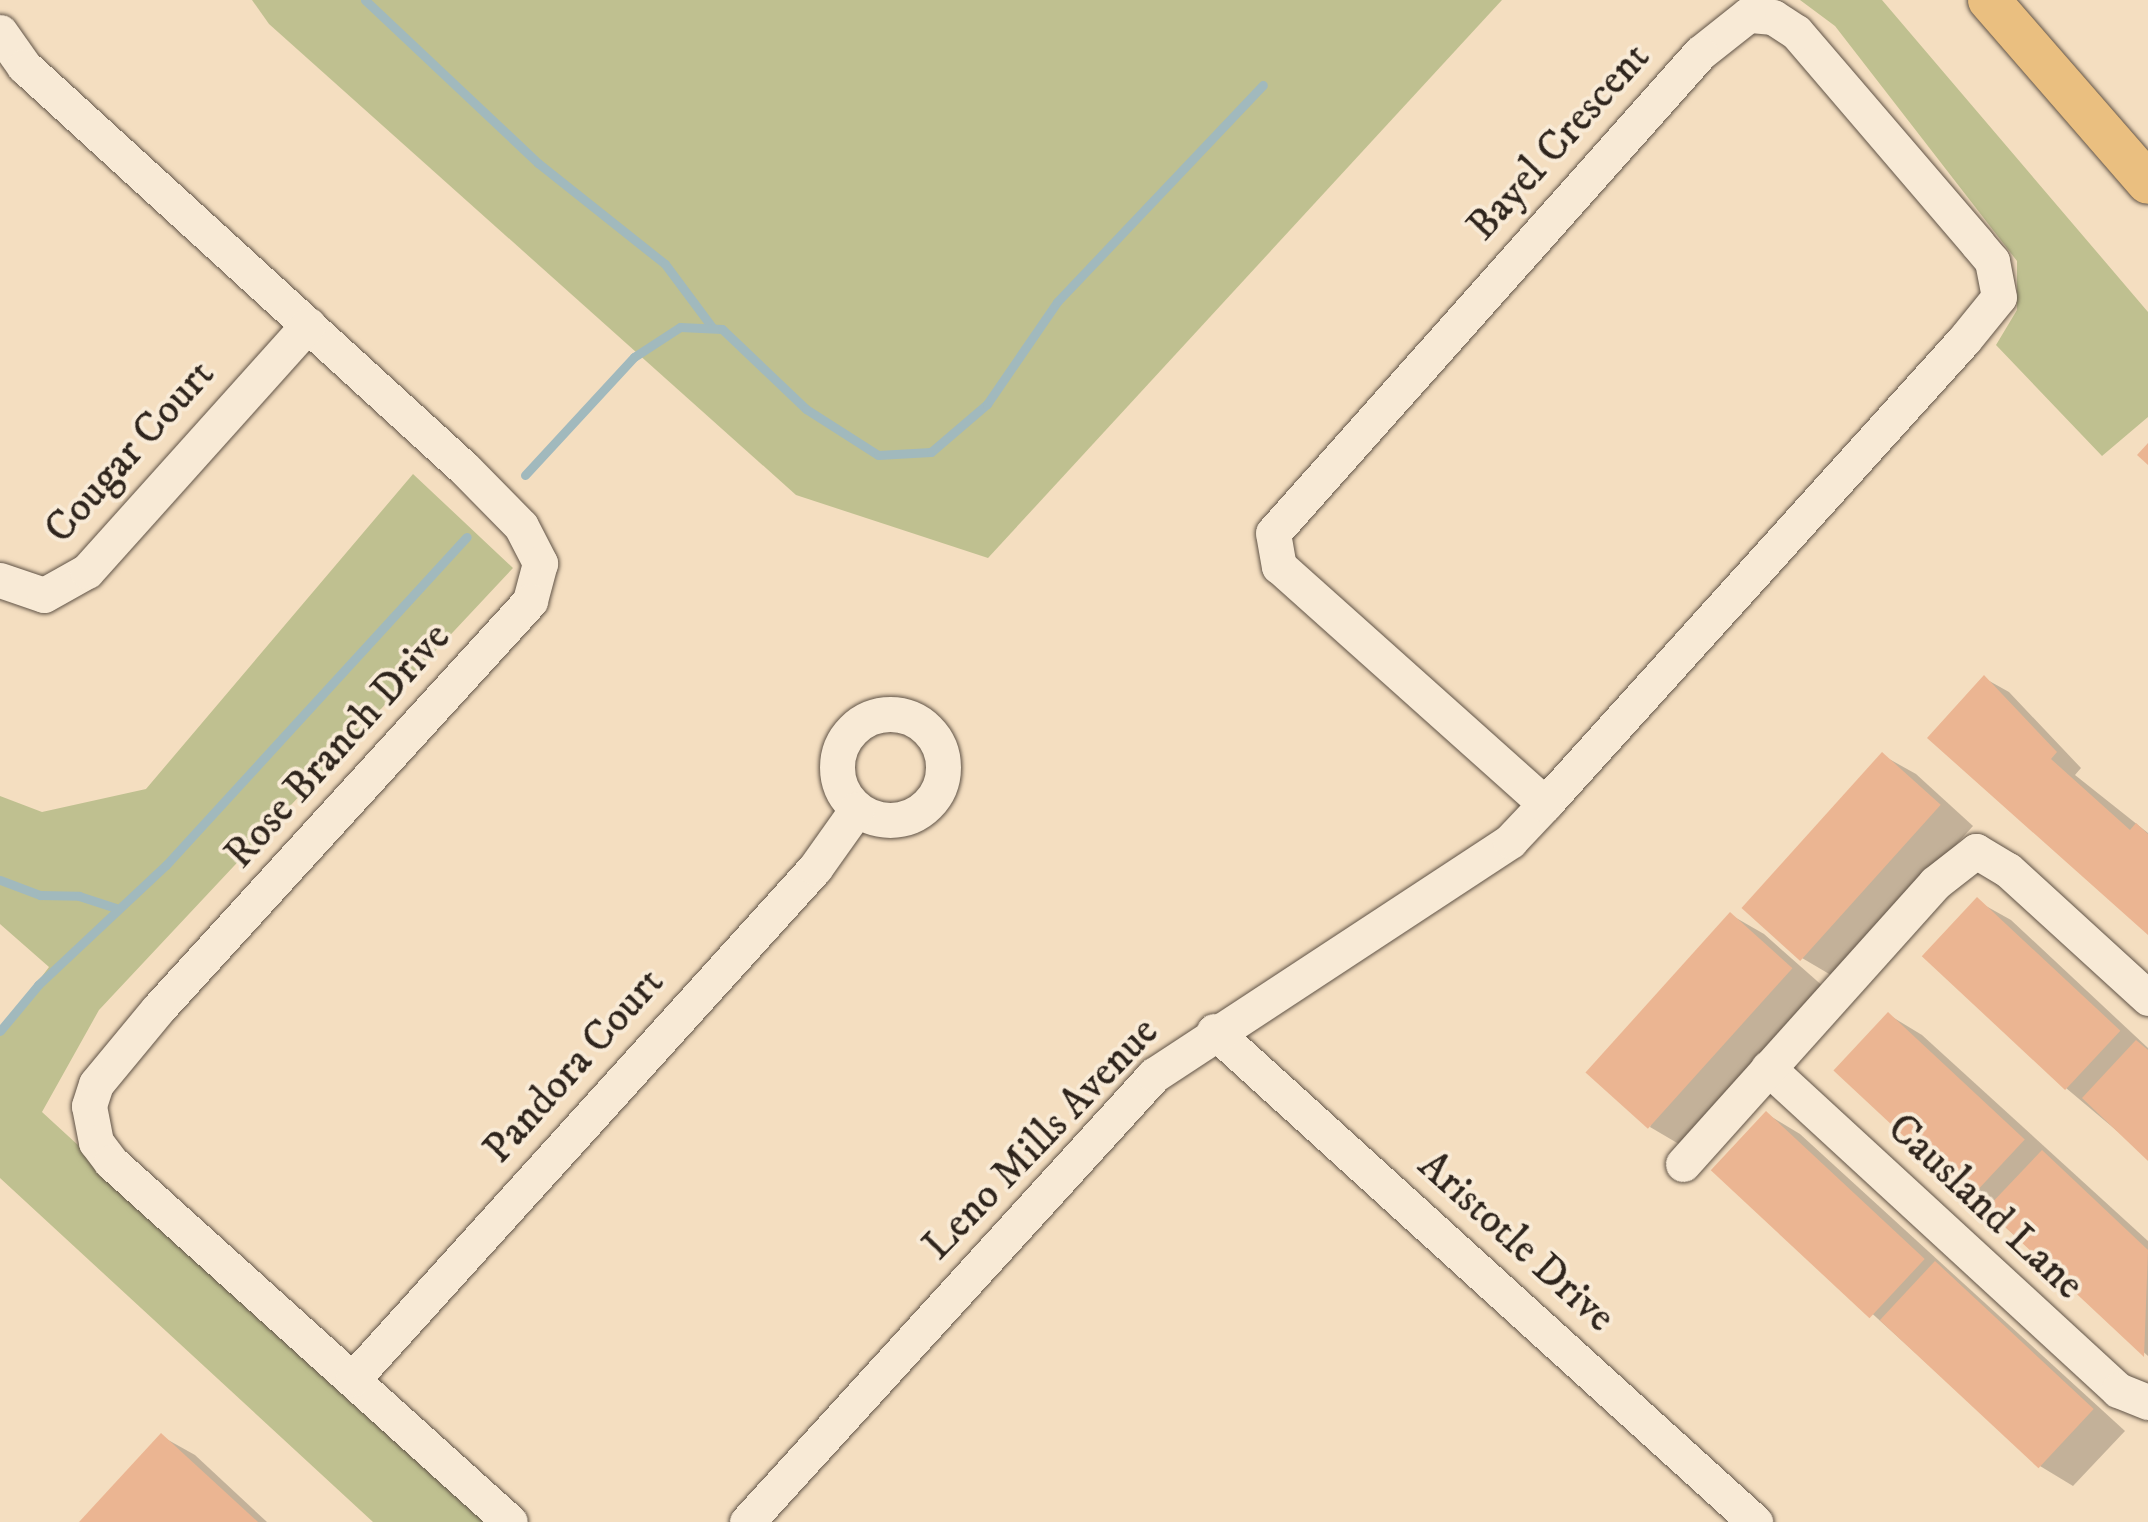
<!DOCTYPE html>
<html>
<head>
<meta charset="utf-8">
<style>
  body { margin:0 }
  #map { position:relative; width:2148px; height:1522px; overflow:hidden; background:#f4dec0; font-family:"IM FELL DW Pica",serif }
  div>[style] { position:absolute }
  .green>* { inset:0; background:#bfc090 }
  .shadow>* { inset:0; background:#0003 }
  .stream>* { height:9px; margin:-4.5px; padding:0 4.5px; transform-origin:4.5px; border-radius:4.5px; background:#a1b9bd }
  .building>* { inset:0; background:#ebb592; transform-origin:0 0 }
  .roads { filter:drop-shadow(0 0 2px #605346) drop-shadow(0 0 2px #605346) }
  .minor>* { height:35px; margin:-17.5px; padding:0 17.5px; transform-origin:17.5px; border-radius:17.5px; background:#f8ead6 }
  .minor>.ring { margin:-17.5px; padding:0; box-sizing:content-box; background:none; border:35px solid #f8ead6; border-radius:50% }
  .major>* { height:42px; margin:-21px; padding:0 21px; transform-origin:21px; border-radius:21px; background:#eabf80 }
  span { translate:-50% -50%; white-space:nowrap; text-align:center; line-height:1.15; -webkit-text-stroke:8px #f8ead6; paint-order:stroke }
  .street-label { font-size:42px; color:#2f251d }
</style>
</head>
<body>
<div id="map">
  <div class="green">
    <i style="clip-path:polygon(252px 0,1502px 0,988px 558px,796px 495px,269px 24px)"></i>
    <i style="clip-path:polygon(1800px 0,1882px 0,2148px 312px,2148px 417px,2102px 456px,1996px 345px,2017px 310px,2017px 261px,1835px 26px)"></i>
    <i style="clip-path:polygon(413px 474px,513px 568px,99px 1010px,42px 1112px,488px 1522px,373px 1522px,0 1178px,0 1032px,49px 967px,0 924px,0 796px,42px 812px,146px 789px)"></i>
  </div>
  <div class="shadow">
    <i style="clip-path:polygon(1984px 678px,2009px 692px,2081px 768px,2075px 775px,2148px 833px,2148px 932px)"></i>
    <i style="clip-path:polygon(1882px 755px,1916px 774px,1973px 826px,1836px 978px,1802px 958px)"></i>
    <i style="clip-path:polygon(1977px 901px,2011px 920px,2148px 1048px,2148px 1157px,2066px 1088px)"></i>
    <i style="clip-path:polygon(1731px 915px,1764px 934px,1825px 988px,1684px 1147px,1650px 1127px)"></i>
    <i style="clip-path:polygon(1889px 1015px,1922px 1035px,2148px 1241px,2148px 1356px,1972px 1197px)"></i>
    <i style="clip-path:polygon(1767px 1114px,1800px 1134px,2125px 1431px,2073px 1486px,2040px 1466px,1714px 1170px)"></i>
    <i style="clip-path:polygon(161px 1436px,195px 1455px,267px 1522px,82px 1522px)"></i>
  </div>
  <div class="stream">
    <i style="left:365px;top:0;width:238px;rotate:43.3deg"></i>
    <i style="left:538px;top:163px;width:162px;rotate:38.5deg"></i>
    <i style="left:665px;top:264px;width:79px;rotate:53.3deg"></i>
    <i style="left:525px;top:475px;width:161px;rotate:-47.3deg"></i>
    <i style="left:634px;top:357px;width:55px;rotate:-33.1deg"></i>
    <i style="left:680px;top:327px;width:42px;rotate:2.7deg"></i>
    <i style="left:722px;top:329px;width:116px;rotate:43.6deg"></i>
    <i style="left:806px;top:409px;width:85px;rotate:32.6deg"></i>
    <i style="left:878px;top:455px;width:53px;rotate:-3.2deg"></i>
    <i style="left:931px;top:452px;width:74px;rotate:-40.6deg"></i>
    <i style="left:987px;top:404px;width:124px;rotate:-55.5deg"></i>
    <i style="left:1057px;top:302px;width:299px;rotate:-46.5deg"></i>
    <i style="left:0;top:880px;width:43px;rotate:20.6deg"></i>
    <i style="left:40px;top:895px;width:39px;rotate:1deg"></i>
    <i style="left:79px;top:896px;width:38px;rotate:18deg"></i>
    <i style="left:0;top:1031px;width:60px;rotate:-50.4deg"></i>
    <i style="left:38px;top:985px;width:175px;rotate:-43.2deg"></i>
    <i style="left:166px;top:865px;width:445px;rotate:-47.5deg"></i>
  </div>
  <div class="building">
    <i style="clip-path:polygon(2148px 443px,2148px 465px,2137px 455px)"></i>
    <i style="clip-path:polygon(1984px 675px,2057px 752px,2051px 759px,2130px 830px,2136px 823px,2148px 834px,2148px 935px,1927px 738px)"></i>
    <i style="left:1882px;top:752px;width:79px;height:210px;rotate:42deg"></i>
    <i style="left:1977px;top:897px;width:196px;height:81px;rotate:43deg"></i>
    <i style="left:1730px;top:912px;width:84px;height:216px;rotate:42deg"></i>
    <i style="left:1888px;top:1012px;width:187px;height:80px;rotate:43deg"></i>
    <i style="clip-path:polygon(2136px 1040px,2148px 1050px,2148px 1161px,2082px 1098px)"></i>
    <i style="left:1766px;top:1111px;width:217px;height:81px;rotate:43deg"></i>
    <i style="clip-path:polygon(2042px 1150px,2148px 1250px,2144px 1357px,1986px 1209px)"></i>
    <i style="left:1935px;top:1261px;width:217px;height:81px;rotate:43deg"></i>
    <i style="clip-path:polygon(161px 1433px,258px 1522px,79px 1522px)"></i>
  </div>
  <div class="roads">
    <div class="minor">
      <i style="left:0;top:32px;width:42px;rotate:54.8deg"></i>
      <i style="left:24px;top:66px;width:596px;rotate:42.42deg"></i>
      <i style="left:464px;top:468px;width:81px;rotate:45.5deg"></i>
      <i style="left:521px;top:526px;width:42px;rotate:62.8deg"></i>
      <i style="left:540px;top:563px;width:39px;rotate:105deg"></i>
      <i style="left:530px;top:601px;width:552px;rotate:132.36deg"></i>
      <i style="left:158px;top:1009px;width:97px;rotate:129.6deg"></i>
      <i style="left:96px;top:1084px;width:23px;rotate:108deg"></i>
      <i style="left:89px;top:1106px;width:37px;rotate:79deg"></i>
      <i style="left:96px;top:1142px;width:25px;rotate:53deg"></i>
      <i style="left:111px;top:1162px;width:537px;rotate:42.06deg"></i>
      <i style="left:0;top:580px;width:46px;rotate:18.8deg"></i>
      <i style="left:44px;top:595px;width:49px;rotate:-29.2deg"></i>
      <i style="left:87px;top:571px;width:331px;rotate:-48.1deg"></i>
      <i class="ring" style="left:837px;top:714px;width:71px;height:71px"></i>
      <i style="left:1214px;top:1031px;width:731px;rotate:42.23deg"></i>
      <i style="left:1768px;top:1068px;width:476px;rotate:42.6deg"></i>
      <i style="left:2118px;top:1390px;width:32px;rotate:22deg"></i>
      <i style="left:1683px;top:1164px;width:377px;rotate:-48.1deg"></i>
      <i style="left:1935px;top:883px;width:52px;rotate:-38deg"></i>
      <i style="left:1976px;top:851px;width:37px;rotate:31deg"></i>
      <i style="left:2008px;top:870px;width:190px;rotate:42.4deg"></i>
      <i style="left:353px;top:1379px;width:689px;rotate:-47.88deg"></i>
      <i style="left:815px;top:868px;width:72px;rotate:-54.6deg"></i>
      <i style="left:747px;top:1522px;width:605px;rotate:-47.68deg"></i>
      <i style="left:1154px;top:1075px;width:426px;rotate:-33.3deg"></i>
      <i style="left:1510px;top:841px;width:51px;rotate:-46.6deg"></i>
      <i style="left:1545px;top:804px;width:625px;rotate:-47.92deg"></i>
      <i style="left:1964px;top:340px;width:55px;rotate:-50.9deg"></i>
      <i style="left:1999px;top:297px;width:37px;rotate:-101deg"></i>
      <i style="left:1992px;top:261px;width:23px;rotate:-130deg"></i>
      <i style="left:1977px;top:243px;width:278px;rotate:-130.6deg"></i>
      <i style="left:1796px;top:32px;width:27px;rotate:-147deg"></i>
      <i style="left:1773px;top:17px;width:25px;rotate:-175deg"></i>
      <i style="left:1748px;top:15px;width:61px;rotate:141.6deg"></i>
      <i style="left:1700px;top:53px;width:642px;rotate:131.66deg"></i>
      <i style="left:1273px;top:533px;width:34px;rotate:80deg"></i>
      <i style="left:1279px;top:566px;width:357px;rotate:41.8deg"></i>
    </div>
    <div class="major">
      <i style="left:1989px;top:0;width:242px;rotate:49deg"></i>
    </div>
  </div>
  <div class="street-label">
    <span style="left:1559px;top:142px;rotate:-48deg">Bayel Crescent</span>
    <span style="left:130px;top:452px;rotate:-48deg">Cougar Court</span>
    <span style="left:338px;top:746px;rotate:-48deg">Rose Branch Drive</span>
    <span style="left:574px;top:1066px;rotate:-48deg">Pandora Court</span>
    <span style="left:1041px;top:1139px;rotate:-46deg">Leno Mills Avenue</span>
    <span style="left:1985px;top:1207px;rotate:43deg">Causland Lane</span>
    <span style="left:1516px;top:1242px;rotate:42deg">Aristotle Drive</span>
  </div>
</div>
</body>
</html>
